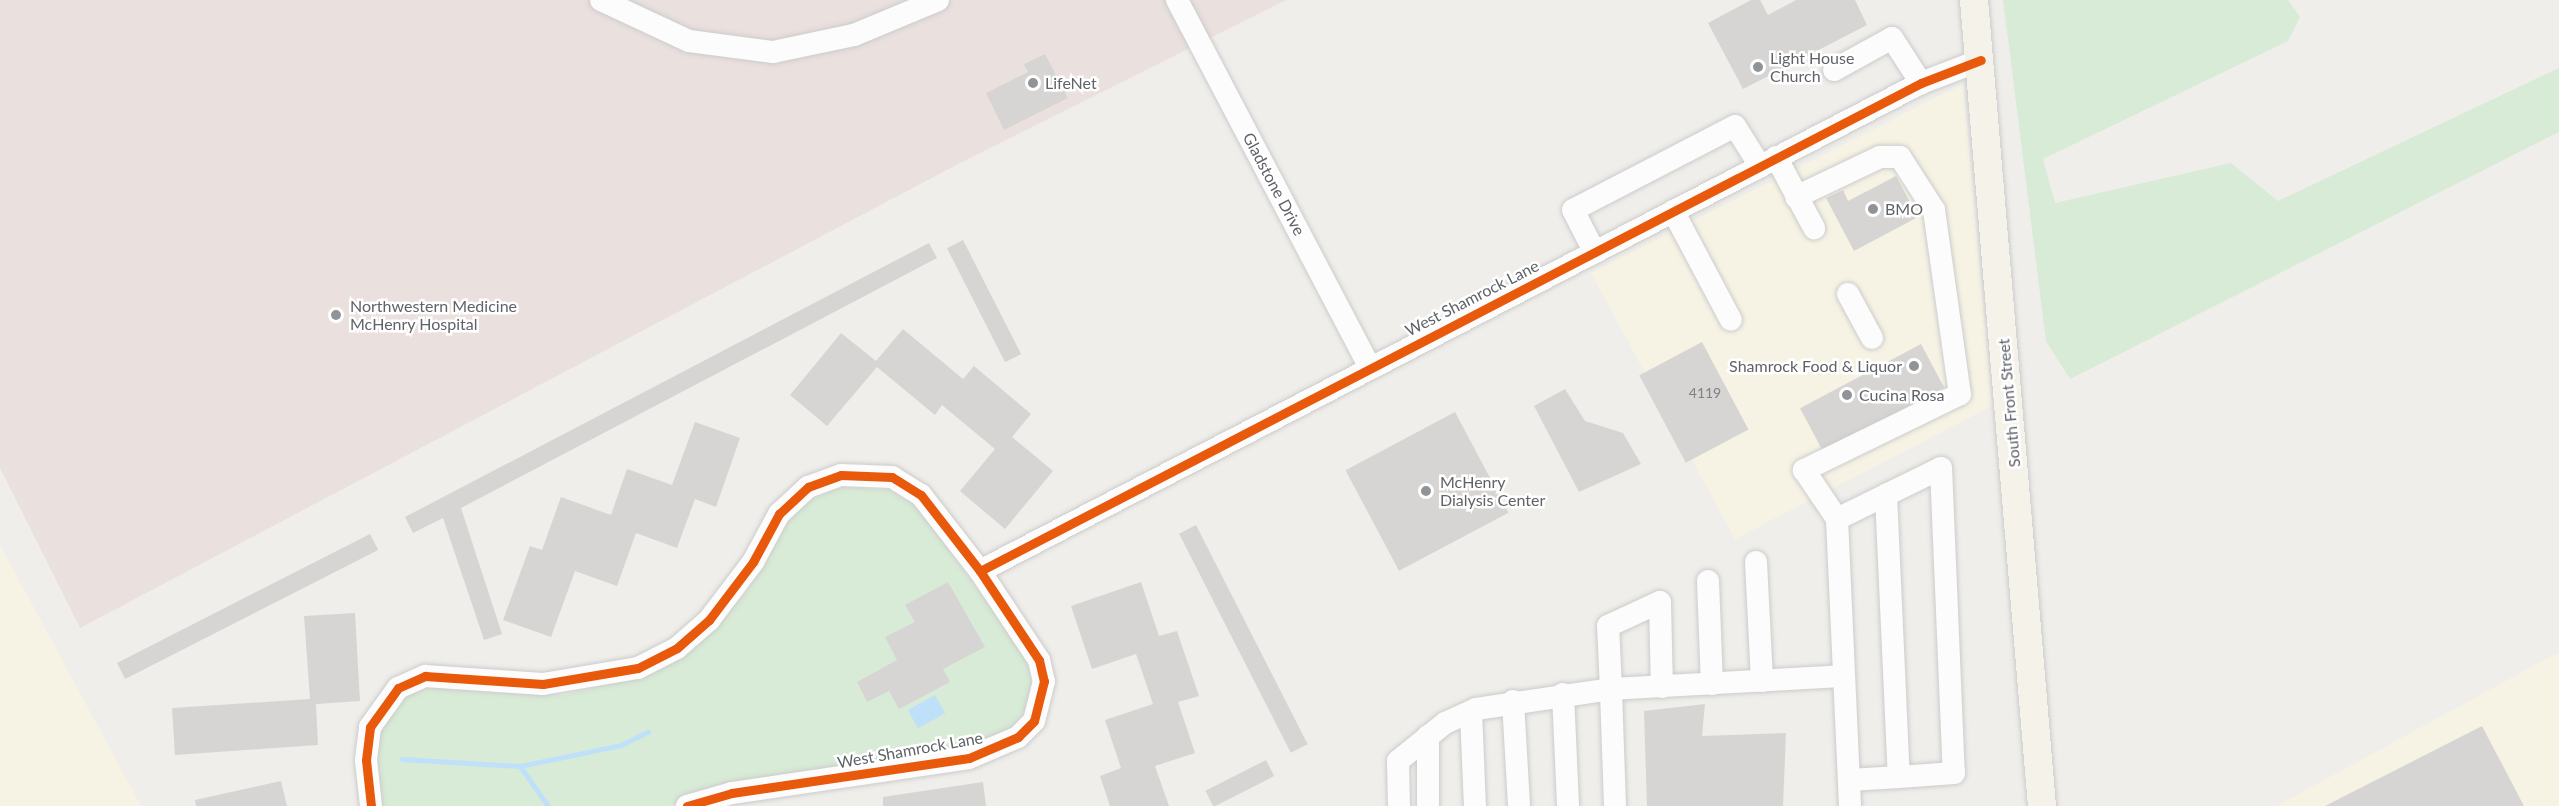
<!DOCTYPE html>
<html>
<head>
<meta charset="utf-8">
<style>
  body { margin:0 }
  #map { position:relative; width:2559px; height:806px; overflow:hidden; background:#efeeea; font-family:Lato,sans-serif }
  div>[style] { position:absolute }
  .commercial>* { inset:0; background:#f7f3e4 }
  .medical>* { inset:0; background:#eae0de }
  .green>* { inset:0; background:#d8ebd6 }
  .water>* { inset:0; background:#bfe0f9; transform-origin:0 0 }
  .stream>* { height:5px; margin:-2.5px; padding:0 2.5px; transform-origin:2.5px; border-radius:2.5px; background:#bfe0f9 }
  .building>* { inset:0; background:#d6d5d3; transform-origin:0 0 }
  .roads { filter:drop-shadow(0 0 2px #cbcccc) drop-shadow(0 0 2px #cbcccc) }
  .minor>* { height:22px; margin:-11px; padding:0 11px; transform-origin:11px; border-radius:11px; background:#fdfcfc }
  .major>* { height:28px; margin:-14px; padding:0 14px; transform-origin:14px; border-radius:14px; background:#f4f2e9 }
  .cycleway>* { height:9px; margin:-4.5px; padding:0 4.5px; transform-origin:4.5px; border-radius:4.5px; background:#e8590c }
  .dots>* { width:16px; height:16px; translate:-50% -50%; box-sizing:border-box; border:3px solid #fff; border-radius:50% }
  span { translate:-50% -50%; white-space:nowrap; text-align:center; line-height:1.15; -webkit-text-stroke:5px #fff; paint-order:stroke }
  .number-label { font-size:14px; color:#7e8184 }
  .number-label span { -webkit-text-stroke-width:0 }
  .poi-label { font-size:16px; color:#5f6368 }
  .left { translate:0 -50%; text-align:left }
  .right { translate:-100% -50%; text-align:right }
  .street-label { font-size:16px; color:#5f6368 }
</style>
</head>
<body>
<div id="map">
  <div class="commercial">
    <i style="clip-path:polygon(1963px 84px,1992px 406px,1735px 539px,1591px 273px)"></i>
    <i style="clip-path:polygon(0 545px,141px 806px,0 806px)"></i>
    <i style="clip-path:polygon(2559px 652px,2559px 806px,2277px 806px)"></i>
  </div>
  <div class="medical">
    <i style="clip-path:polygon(0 0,1286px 0,960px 163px,80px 628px,0 468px)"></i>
  </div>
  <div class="green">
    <i style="clip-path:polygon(2003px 0,2288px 0,2300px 17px,2288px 41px,2043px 159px,2055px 203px,2231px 163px,2278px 201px,2559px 68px,2559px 132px,2070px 379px,2046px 341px)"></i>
    <i style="clip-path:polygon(842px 487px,889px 490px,917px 507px,1025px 654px,1032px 684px,1025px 711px,1010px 731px,978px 746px,711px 787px,670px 806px,380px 806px,374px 748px,383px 723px,404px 698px,428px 687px,564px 695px,646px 674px,720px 623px,748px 590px,782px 525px,804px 503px)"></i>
  </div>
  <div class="water">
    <i style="left:935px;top:695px;width:21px;height:31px;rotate:61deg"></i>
  </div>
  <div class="stream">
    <i style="left:402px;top:759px;width:118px;rotate:3.4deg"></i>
    <i style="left:520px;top:766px;width:49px;rotate:55deg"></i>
    <i style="left:520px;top:766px;width:103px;rotate:-11.7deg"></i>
    <i style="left:621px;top:745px;width:30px;rotate:-26deg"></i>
  </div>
  <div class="building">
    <i style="clip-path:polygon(1751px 0,1760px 0,1768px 15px,1796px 0,1855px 0,1867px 25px,1743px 89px,1708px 23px)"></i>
    <i style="clip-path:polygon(1045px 54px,1068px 98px,1004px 130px,986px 93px,1028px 72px,1024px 64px)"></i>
    <i style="clip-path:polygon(1896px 176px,1918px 217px,1854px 251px,1826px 198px,1843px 190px,1848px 201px)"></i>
    <i style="left:963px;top:240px;width:128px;height:18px;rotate:63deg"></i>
    <i style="clip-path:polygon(929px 243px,937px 258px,461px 508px,502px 634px,484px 640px,443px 518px,413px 533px,405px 517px)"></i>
    <i style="clip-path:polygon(903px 329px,963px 379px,974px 366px,1031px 414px,1012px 437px,1053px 471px,1005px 529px,960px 491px,995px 449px,942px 405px,935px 415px,877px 367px,827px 426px,790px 395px,841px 333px,876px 361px)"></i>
    <i style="left:1702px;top:342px;width:99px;height:71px;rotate:62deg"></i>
    <i style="left:1921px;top:344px;width:49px;height:137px;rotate:62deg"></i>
    <i style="clip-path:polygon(1565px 389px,1585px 421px,1623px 433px,1641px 464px,1579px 492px,1534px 406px)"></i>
    <i style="left:1455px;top:412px;width:114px;height:124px;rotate:62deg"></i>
    <i style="clip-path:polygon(695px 422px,740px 438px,716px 507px,695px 499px,677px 548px,636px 533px,617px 586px,575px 571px,551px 637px,503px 620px,530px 546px,542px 550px,561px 497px,611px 515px,627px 469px,672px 485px)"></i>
    <i style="left:1196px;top:525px;width:246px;height:19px;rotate:63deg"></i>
    <i style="left:370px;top:534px;width:18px;height:284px;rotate:63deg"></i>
    <i style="clip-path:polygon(948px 582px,985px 647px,943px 669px,950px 682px,899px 709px,889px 691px,867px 702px,857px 682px,897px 660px,885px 637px,915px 622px,905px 605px)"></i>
    <i style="clip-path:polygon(1141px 582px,1159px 636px,1177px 631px,1199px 696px,1178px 702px,1195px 753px,1155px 766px,1169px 806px,1110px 806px,1100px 776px,1121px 768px,1105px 720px,1153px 704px,1136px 654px,1092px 669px,1071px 606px)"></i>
    <i style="clip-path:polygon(355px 613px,360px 701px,316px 704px,318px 745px,175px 755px,172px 708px,310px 699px,304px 616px)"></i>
    <i style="clip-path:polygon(1705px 704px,1702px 736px,1786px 733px,1783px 806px,1647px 806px,1644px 711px)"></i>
    <i style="clip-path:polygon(2482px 726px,2524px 806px,2325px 806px)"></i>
    <i style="left:1266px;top:760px;width:18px;height:68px;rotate:63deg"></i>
    <i style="clip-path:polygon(281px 781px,287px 806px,196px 806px,195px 800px)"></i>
    <i style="clip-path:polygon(983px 782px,986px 806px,883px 806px,883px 797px)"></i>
  </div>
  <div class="roads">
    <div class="minor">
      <i style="left:601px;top:0;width:97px;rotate:25deg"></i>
      <i style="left:689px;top:41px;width:85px;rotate:7.5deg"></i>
      <i style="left:773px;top:52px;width:83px;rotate:-11.9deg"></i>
      <i style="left:854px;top:35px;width:91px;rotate:-22.6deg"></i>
      <i style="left:1177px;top:0;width:416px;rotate:62.3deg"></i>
      <i style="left:1834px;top:70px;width:66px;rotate:-28.9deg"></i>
      <i style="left:1892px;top:38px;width:54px;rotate:57.2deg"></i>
      <i style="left:1776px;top:157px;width:81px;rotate:61.8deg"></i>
      <i style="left:1796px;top:197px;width:93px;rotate:-25.5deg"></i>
      <i style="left:1880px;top:157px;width:20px"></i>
      <i style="left:1900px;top:157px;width:63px;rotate:57.3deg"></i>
      <i style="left:1934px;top:210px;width:186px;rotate:82deg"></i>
      <i style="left:1960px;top:394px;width:174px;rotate:154deg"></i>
      <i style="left:1804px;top:470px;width:59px;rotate:56deg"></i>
      <i style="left:1837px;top:519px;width:287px;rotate:87.4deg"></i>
      <i style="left:1673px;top:211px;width:123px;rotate:62deg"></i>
      <i style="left:1594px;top:251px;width:46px;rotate:-117.1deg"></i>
      <i style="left:1573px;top:210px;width:182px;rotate:-27.4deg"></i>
      <i style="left:1735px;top:126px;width:47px;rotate:58deg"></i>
      <i style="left:1848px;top:294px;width:50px;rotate:61.4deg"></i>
      <i style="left:1886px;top:495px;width:61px;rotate:-26.1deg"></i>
      <i style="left:1941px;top:468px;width:305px;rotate:87.6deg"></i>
      <i style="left:1954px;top:773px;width:55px;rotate:175.8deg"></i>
      <i style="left:1837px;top:519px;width:55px;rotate:-26.1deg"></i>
      <i style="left:1886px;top:495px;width:282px;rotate:87.4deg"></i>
      <i style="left:1899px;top:777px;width:50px;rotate:176.6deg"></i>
      <i style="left:1756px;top:562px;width:119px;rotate:87.1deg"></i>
      <i style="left:980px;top:571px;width:1060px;rotate:-27.41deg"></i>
      <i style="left:1921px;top:83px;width:64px;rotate:-21deg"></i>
      <i style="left:1708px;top:581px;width:103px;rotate:87.8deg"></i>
      <i style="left:1563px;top:694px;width:112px;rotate:87.4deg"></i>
      <i style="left:1513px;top:701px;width:105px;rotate:86.7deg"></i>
      <i style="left:1471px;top:712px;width:94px;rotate:87.6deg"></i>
      <i style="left:1428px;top:736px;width:70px;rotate:90deg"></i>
      <i style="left:371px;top:806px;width:46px;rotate:-96.2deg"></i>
      <i style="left:366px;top:760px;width:33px;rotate:-83deg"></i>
      <i style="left:370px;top:727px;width:48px;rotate:-54.3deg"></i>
      <i style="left:398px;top:688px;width:30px;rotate:-24deg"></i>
      <i style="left:425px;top:676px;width:118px;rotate:3.9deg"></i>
      <i style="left:543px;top:684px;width:96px;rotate:-9.6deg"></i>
      <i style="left:638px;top:668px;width:44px;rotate:-27.1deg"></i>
      <i style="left:677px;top:648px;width:43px;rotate:-41.2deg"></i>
      <i style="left:709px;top:620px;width:73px;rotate:-52.8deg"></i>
      <i style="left:753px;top:562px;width:55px;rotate:-61.6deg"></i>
      <i style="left:779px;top:514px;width:40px;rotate:-43deg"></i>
      <i style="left:808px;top:487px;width:35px;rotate:-20deg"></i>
      <i style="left:841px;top:475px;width:51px;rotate:2.2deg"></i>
      <i style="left:892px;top:477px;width:34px;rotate:32deg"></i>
      <i style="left:921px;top:495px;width:96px;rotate:52.2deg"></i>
      <i style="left:980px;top:571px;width:107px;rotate:56.5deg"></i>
      <i style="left:1039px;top:660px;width:22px;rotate:77deg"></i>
      <i style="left:1044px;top:681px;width:41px;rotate:104deg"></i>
      <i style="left:1034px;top:721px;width:23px;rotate:135deg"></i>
      <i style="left:1018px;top:737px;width:53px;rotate:156.8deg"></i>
      <i style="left:969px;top:758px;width:240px;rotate:171.6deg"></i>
      <i style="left:732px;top:793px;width:47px;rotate:163.9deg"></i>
      <i style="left:1399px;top:806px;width:45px;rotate:-91.3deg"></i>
      <i style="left:1398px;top:761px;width:60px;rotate:-39deg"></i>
      <i style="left:1445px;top:723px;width:34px;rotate:-24deg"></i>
      <i style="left:1476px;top:709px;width:136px;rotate:-8.4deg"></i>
      <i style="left:1611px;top:689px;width:63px;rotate:-92.7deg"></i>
      <i style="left:1608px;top:626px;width:57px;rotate:-24.8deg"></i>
      <i style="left:1660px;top:602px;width:85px;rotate:88.7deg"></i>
      <i style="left:1615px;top:806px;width:117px;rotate:-92deg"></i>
      <i style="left:1611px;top:689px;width:233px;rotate:-3.2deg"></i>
    </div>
    <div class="major">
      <i style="left:1974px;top:0;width:809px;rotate:85.18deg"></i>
    </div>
  </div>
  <div class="cycleway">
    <i style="left:980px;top:571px;width:1060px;rotate:-27.41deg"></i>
    <i style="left:1921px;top:83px;width:64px;rotate:-21deg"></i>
    <i style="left:371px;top:806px;width:46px;rotate:-96.2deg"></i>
    <i style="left:366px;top:760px;width:33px;rotate:-83deg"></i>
    <i style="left:370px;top:727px;width:48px;rotate:-54.3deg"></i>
    <i style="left:398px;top:688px;width:30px;rotate:-24deg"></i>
    <i style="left:425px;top:676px;width:118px;rotate:3.9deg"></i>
    <i style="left:543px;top:684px;width:96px;rotate:-9.6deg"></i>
    <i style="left:638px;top:668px;width:44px;rotate:-27.1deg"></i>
    <i style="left:677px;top:648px;width:43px;rotate:-41.2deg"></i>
    <i style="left:709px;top:620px;width:73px;rotate:-52.8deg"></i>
    <i style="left:753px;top:562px;width:55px;rotate:-61.6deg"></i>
    <i style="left:779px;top:514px;width:40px;rotate:-43deg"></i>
    <i style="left:808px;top:487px;width:35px;rotate:-20deg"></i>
    <i style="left:841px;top:475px;width:51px;rotate:2.2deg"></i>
    <i style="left:892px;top:477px;width:34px;rotate:32deg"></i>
    <i style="left:921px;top:495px;width:96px;rotate:52.2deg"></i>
    <i style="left:980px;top:571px;width:107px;rotate:56.5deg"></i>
    <i style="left:1039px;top:660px;width:22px;rotate:77deg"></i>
    <i style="left:1044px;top:681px;width:41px;rotate:104deg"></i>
    <i style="left:1034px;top:721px;width:23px;rotate:135deg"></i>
    <i style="left:1018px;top:737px;width:53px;rotate:156.8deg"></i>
    <i style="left:969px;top:758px;width:240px;rotate:171.6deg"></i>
    <i style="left:732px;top:793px;width:47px;rotate:163.9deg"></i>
  </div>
  <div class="dots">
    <i style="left:1758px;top:67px;background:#919496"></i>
    <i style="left:1033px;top:83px;background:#919496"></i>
    <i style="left:1873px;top:209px;background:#919496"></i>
    <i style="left:336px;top:315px;background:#919496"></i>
    <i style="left:1914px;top:366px;background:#919496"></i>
    <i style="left:1847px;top:395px;background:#919496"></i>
    <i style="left:1426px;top:491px;background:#919496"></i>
  </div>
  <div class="number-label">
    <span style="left:1705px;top:393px">4119</span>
  </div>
  <div class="poi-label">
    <span class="left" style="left:1770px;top:67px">Light House<br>Church</span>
    <span class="left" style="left:1045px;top:83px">LifeNet</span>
    <span class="left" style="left:1885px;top:209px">BMO</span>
    <span class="left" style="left:350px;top:315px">Northwestern Medicine<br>McHenry Hospital</span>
    <span class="right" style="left:1902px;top:366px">Shamrock Food &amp; Liquor</span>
    <span class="left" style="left:1859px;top:395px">Cucina Rosa</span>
    <span class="left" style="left:1440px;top:491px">McHenry<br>Dialysis Center</span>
  </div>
  <div class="street-label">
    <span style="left:1274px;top:184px;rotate:62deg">Gladstone Drive</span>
    <span style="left:1472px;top:298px;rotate:-27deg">West Shamrock Lane</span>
    <span style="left:2009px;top:403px;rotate:-95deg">South Front Street</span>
    <span style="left:910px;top:750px;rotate:-10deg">West Shamrock Lane</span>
  </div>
</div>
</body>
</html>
